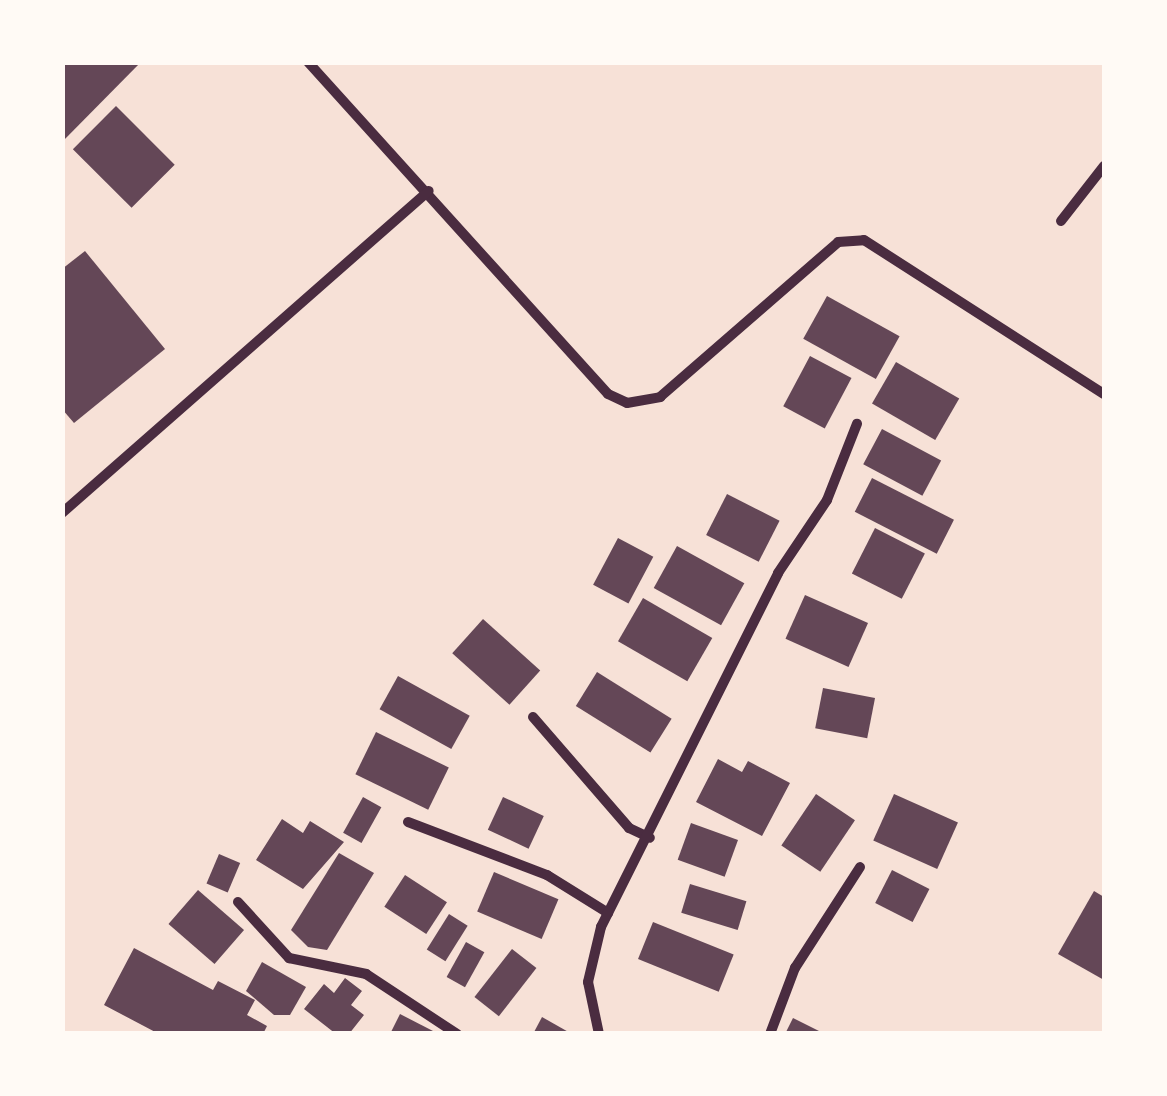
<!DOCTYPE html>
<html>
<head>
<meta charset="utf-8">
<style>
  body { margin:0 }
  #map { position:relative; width:1167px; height:1096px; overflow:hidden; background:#f7e1d7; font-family:"Work Sans",sans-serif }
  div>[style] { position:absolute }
  .building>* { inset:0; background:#644757; transform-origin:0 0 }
  .minor>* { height:10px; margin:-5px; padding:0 5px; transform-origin:5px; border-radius:5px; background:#4a2c40 }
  span { translate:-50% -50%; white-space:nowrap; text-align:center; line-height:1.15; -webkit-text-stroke:8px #fffaf5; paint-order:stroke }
  .frame { position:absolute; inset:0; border:65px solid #fffaf5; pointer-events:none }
</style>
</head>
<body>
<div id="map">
  <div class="building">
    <i style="clip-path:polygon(62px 62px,141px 62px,62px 142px)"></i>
    <i style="left:116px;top:106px;width:83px;height:61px;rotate:45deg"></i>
    <i style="clip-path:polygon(85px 251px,165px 349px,74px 423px,62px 409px,62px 269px)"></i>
    <i style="left:827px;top:296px;width:83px;height:49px;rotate:29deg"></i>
    <i style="left:810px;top:356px;width:47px;height:57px;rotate:28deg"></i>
    <i style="left:896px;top:362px;width:73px;height:48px;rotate:30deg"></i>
    <i style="left:882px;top:429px;width:67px;height:40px;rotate:28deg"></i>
    <i style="left:872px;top:478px;width:92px;height:38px;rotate:27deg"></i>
    <i style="left:727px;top:494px;width:59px;height:46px;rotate:27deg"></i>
    <i style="left:875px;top:528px;width:56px;height:51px;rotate:27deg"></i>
    <i style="left:618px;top:538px;width:40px;height:53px;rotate:28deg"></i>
    <i style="left:677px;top:546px;width:77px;height:48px;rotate:29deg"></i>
    <i style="left:805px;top:595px;width:69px;height:48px;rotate:24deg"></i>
    <i style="left:643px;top:598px;width:80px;height:50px;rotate:30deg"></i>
    <i style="left:483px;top:619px;width:77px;height:46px;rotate:42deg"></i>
    <i style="left:597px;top:672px;width:88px;height:40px;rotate:32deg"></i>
    <i style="left:398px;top:676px;width:82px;height:38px;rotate:29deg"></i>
    <i style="left:823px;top:688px;width:53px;height:41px;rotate:11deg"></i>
    <i style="left:376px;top:732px;width:81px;height:47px;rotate:26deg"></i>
    <i style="clip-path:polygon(718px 759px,742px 772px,748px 761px,790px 783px,762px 836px,696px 802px)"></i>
    <i style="left:816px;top:794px;width:47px;height:62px;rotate:34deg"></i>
    <i style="left:894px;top:794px;width:70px;height:51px;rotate:24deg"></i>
    <i style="left:363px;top:797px;width:21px;height:41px;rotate:29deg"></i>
    <i style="left:503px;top:797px;width:45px;height:36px;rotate:25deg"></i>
    <i style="clip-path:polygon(282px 819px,303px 833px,310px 821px,344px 842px,303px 889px,256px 860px)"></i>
    <i style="left:691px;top:823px;width:50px;height:39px;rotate:20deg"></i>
    <i style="clip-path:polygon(339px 853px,374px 873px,327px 950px,308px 947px,291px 930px)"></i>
    <i style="left:219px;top:854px;width:23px;height:32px;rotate:23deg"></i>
    <i style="left:892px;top:870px;width:42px;height:37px;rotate:27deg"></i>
    <i style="left:494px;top:872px;width:70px;height:43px;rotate:23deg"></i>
    <i style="left:405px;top:875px;width:50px;height:38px;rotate:33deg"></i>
    <i style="left:690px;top:884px;width:59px;height:30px;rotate:17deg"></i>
    <i style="left:198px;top:890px;width:61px;height:45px;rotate:41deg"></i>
    <i style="clip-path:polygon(1094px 891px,1104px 897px,1104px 980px,1058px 954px)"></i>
    <i style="left:449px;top:914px;width:22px;height:42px;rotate:32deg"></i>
    <i style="left:653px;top:922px;width:87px;height:40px;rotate:22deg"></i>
    <i style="left:466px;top:942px;width:21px;height:40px;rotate:29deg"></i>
    <i style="clip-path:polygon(134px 948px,213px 990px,218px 981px,255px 1000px,247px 1015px,267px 1026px,263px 1034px,159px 1034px,104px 1005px)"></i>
    <i style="left:512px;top:949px;width:31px;height:61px;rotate:38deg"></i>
    <i style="clip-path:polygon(262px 962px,306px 987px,290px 1015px,274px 1015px,246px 991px)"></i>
    <i style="clip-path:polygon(345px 978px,362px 991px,351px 1005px,364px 1015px,349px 1034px,336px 1034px,304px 1009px,324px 984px,334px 993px)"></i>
    <i style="clip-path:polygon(400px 1014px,433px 1031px,431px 1034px,390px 1034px)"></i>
    <i style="clip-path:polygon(542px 1017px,572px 1034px,533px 1034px)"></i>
    <i style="clip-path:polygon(793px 1018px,825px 1034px,785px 1034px)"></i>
  </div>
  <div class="minor">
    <i style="left:308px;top:62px;width:447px;rotate:47.9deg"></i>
    <i style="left:608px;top:394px;width:21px;rotate:25deg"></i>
    <i style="left:627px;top:403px;width:34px;rotate:-10deg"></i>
    <i style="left:660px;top:397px;width:236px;rotate:-41deg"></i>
    <i style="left:838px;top:242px;width:26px;rotate:-4deg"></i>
    <i style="left:864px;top:240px;width:285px;rotate:32.7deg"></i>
    <i style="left:1061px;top:221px;width:70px;rotate:-52deg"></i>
    <i style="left:62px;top:513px;width:488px;rotate:-41.3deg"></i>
    <i style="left:533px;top:717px;width:147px;rotate:49.1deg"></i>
    <i style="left:629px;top:828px;width:23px;rotate:25deg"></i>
    <i style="left:408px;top:822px;width:149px;rotate:20.9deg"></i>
    <i style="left:547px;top:875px;width:72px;rotate:31.9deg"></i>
    <i style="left:238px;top:902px;width:76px;rotate:47.7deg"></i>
    <i style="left:289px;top:958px;width:79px;rotate:11.7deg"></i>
    <i style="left:366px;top:974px;width:109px;rotate:33.4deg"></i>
    <i style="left:599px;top:1034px;width:53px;rotate:-101.9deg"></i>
    <i style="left:588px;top:982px;width:57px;rotate:-76.7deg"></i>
    <i style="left:601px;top:927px;width:396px;rotate:-63.4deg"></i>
    <i style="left:778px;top:573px;width:88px;rotate:-56.1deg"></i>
    <i style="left:827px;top:500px;width:82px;rotate:-68.5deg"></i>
    <i style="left:770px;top:1034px;width:71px;rotate:-69.3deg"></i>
    <i style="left:795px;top:968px;width:120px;rotate:-57.2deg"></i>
  </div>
  <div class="frame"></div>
</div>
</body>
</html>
